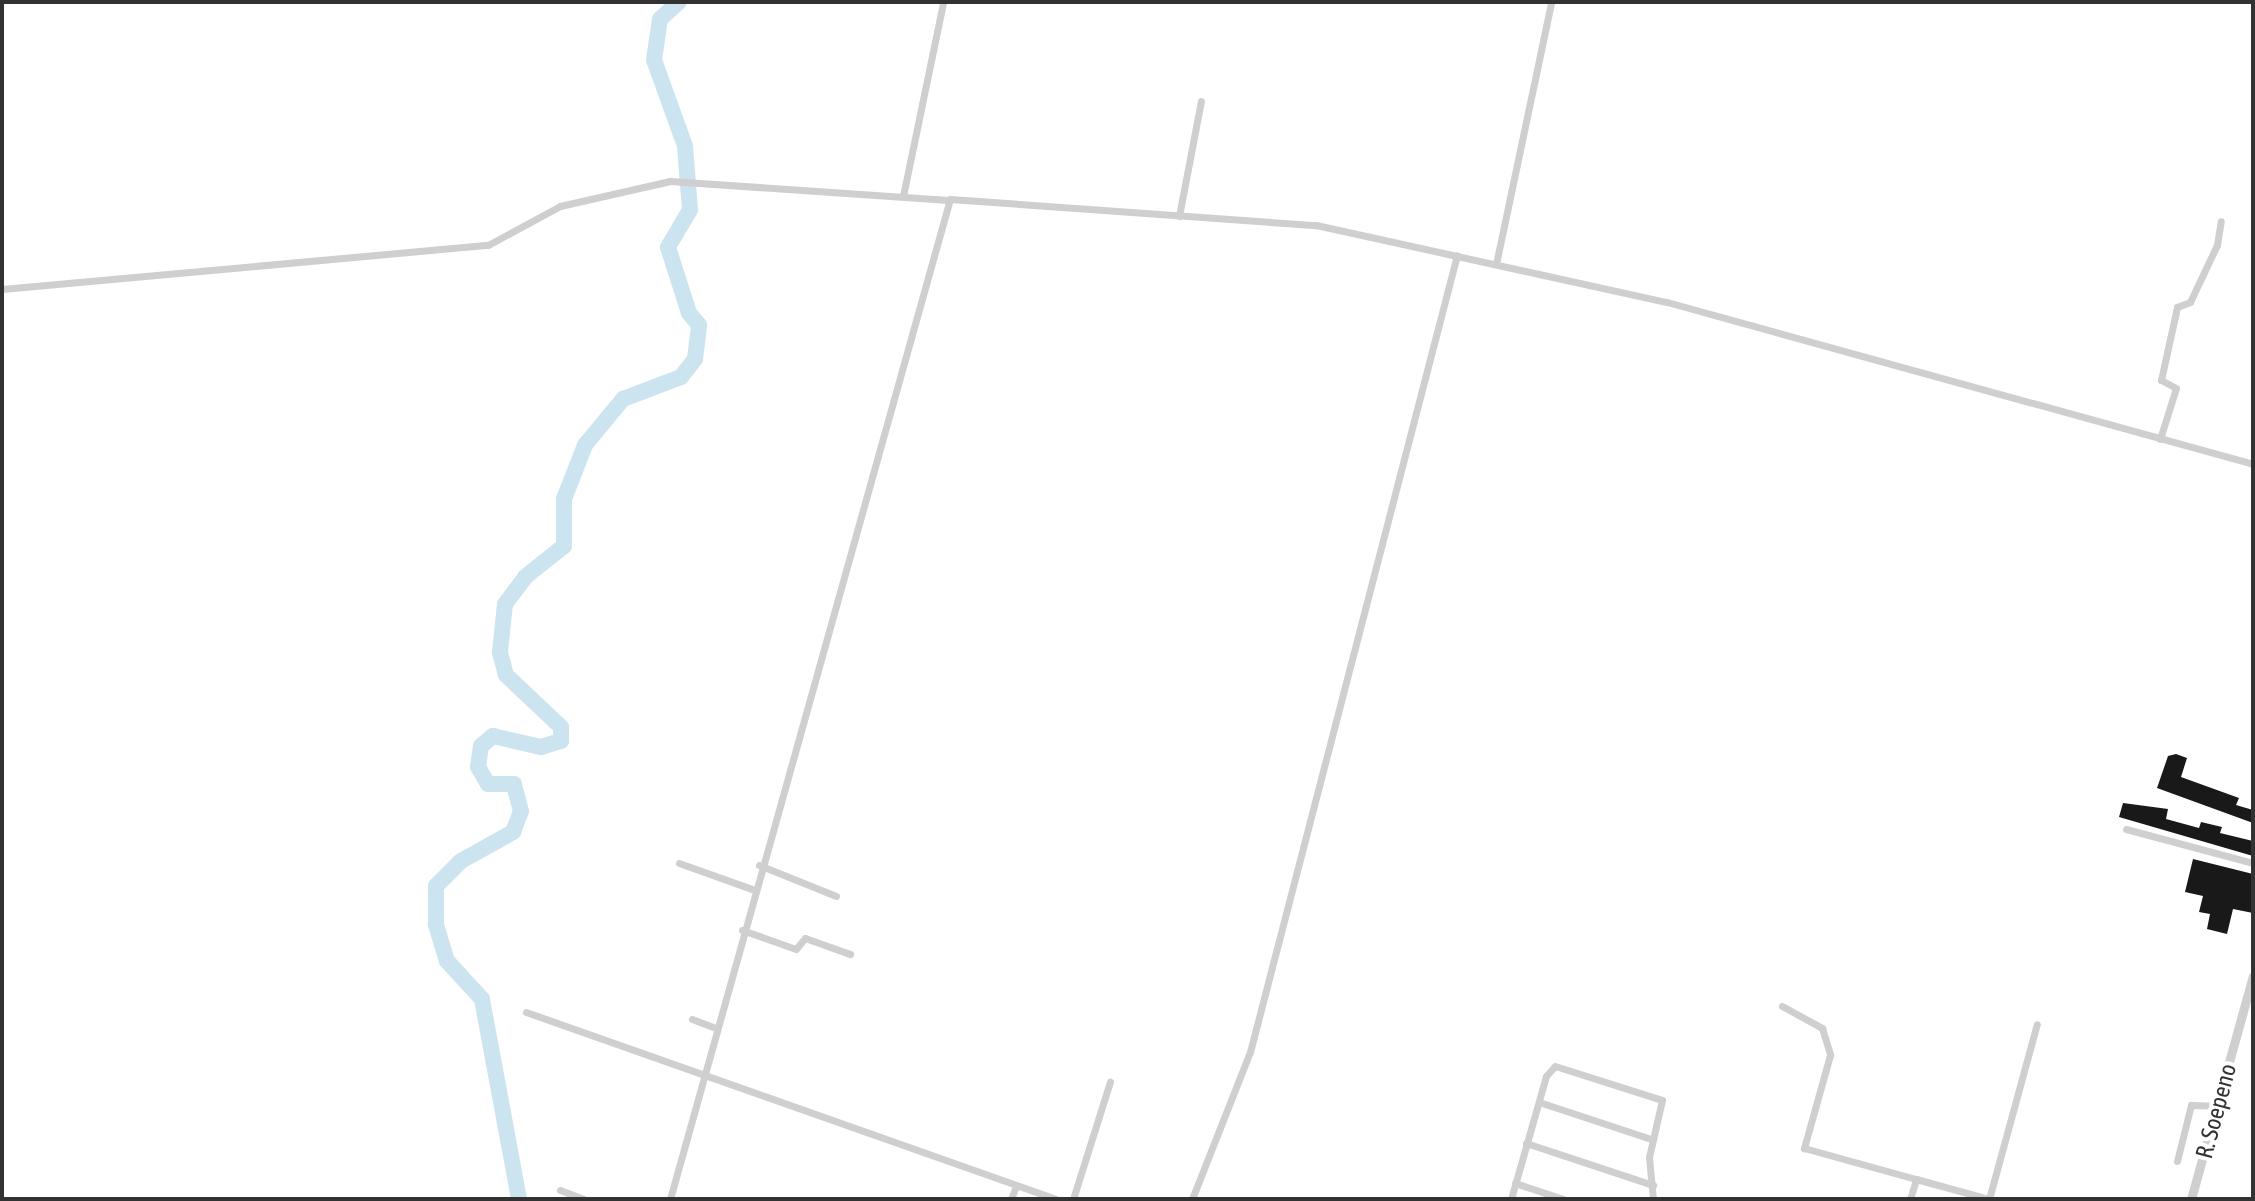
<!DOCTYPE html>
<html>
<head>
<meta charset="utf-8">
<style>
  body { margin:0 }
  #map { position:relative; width:2255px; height:1201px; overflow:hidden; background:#fff; font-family:"Asap Condensed",sans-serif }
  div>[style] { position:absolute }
  .river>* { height:16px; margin:-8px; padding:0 8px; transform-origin:8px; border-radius:8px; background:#cbe4f0 }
  .building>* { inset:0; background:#191919 }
  .minor>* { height:7px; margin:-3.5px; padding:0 3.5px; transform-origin:3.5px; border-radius:3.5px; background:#cfcfcf }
  .tertiary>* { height:9px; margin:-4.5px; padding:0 4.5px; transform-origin:4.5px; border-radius:4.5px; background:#cfcfcf }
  span { translate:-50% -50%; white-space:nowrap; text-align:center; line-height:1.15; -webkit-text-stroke:8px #fff; paint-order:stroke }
  .street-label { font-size:24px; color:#323232 }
  .frame { position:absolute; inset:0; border:4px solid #323232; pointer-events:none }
</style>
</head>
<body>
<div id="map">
  <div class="river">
    <i style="left:519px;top:1199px;width:203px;rotate:-100.5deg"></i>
    <i style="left:482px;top:999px;width:52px;rotate:-132.6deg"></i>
    <i style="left:447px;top:961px;width:39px;rotate:-107deg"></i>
    <i style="left:436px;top:924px;width:38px;rotate:-90deg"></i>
    <i style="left:436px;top:886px;width:35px;rotate:-45deg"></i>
    <i style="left:461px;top:861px;width:60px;rotate:-29.1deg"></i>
    <i style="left:513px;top:832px;width:22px;rotate:-69deg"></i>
    <i style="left:521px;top:811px;width:28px;rotate:-105deg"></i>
    <i style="left:514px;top:784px;width:26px;rotate:180deg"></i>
    <i style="left:488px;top:784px;width:20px;rotate:-120deg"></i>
    <i style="left:478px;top:767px;width:21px;rotate:-82deg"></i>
    <i style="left:481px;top:746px;width:16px;rotate:-40deg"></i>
    <i style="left:493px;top:736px;width:49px;rotate:12.9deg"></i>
    <i style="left:541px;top:747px;width:21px;rotate:-17deg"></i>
    <i style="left:561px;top:741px;width:14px;rotate:-90deg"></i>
    <i style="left:561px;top:727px;width:76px;rotate:-136.6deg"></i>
    <i style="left:506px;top:675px;width:24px;rotate:-105deg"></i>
    <i style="left:500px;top:652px;width:48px;rotate:-84.1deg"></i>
    <i style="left:505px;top:604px;width:34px;rotate:-53deg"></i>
    <i style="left:525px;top:577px;width:50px;rotate:-38.5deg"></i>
    <i style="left:564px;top:546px;width:47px;rotate:-90deg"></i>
    <i style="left:564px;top:499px;width:58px;rotate:-68.7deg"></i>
    <i style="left:585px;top:445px;width:60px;rotate:-50.4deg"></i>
    <i style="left:623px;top:399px;width:62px;rotate:-20.8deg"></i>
    <i style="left:681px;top:377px;width:23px;rotate:-52deg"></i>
    <i style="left:695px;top:359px;width:34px;rotate:-83deg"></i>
    <i style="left:699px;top:325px;width:16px;rotate:-130deg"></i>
    <i style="left:689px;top:313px;width:69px;rotate:-107.7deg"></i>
    <i style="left:668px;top:247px;width:43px;rotate:-59.3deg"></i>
    <i style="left:690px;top:210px;width:64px;rotate:-94.5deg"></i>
    <i style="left:685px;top:146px;width:91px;rotate:-109.8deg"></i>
    <i style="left:654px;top:60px;width:41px;rotate:-81.7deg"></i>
    <i style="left:660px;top:19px;width:25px;rotate:-42deg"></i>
  </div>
  <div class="building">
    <i style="clip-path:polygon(2176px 754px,2187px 758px,2181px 777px,2239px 798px,2236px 805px,2253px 810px,2253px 823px,2157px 788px,2168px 756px)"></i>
    <i style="clip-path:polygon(2123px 803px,2168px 809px,2166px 819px,2199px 828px,2201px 822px,2222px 827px,2220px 833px,2253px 841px,2253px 856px,2119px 817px)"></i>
    <i style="clip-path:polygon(2193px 859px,2253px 874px,2253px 913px,2233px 909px,2227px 934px,2207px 929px,2210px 914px,2199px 912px,2203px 896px,2185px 892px)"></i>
  </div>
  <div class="minor">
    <i style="left:903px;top:196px;width:198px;rotate:-78.3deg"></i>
    <i style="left:1179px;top:216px;width:117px;rotate:-79.2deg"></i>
    <i style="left:1496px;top:264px;width:268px;rotate:-78.1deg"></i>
    <i style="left:2px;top:289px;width:488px;rotate:-5.2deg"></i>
    <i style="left:488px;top:245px;width:82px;rotate:-28.4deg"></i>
    <i style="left:560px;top:206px;width:113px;rotate:-12.8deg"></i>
    <i style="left:670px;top:181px;width:279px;rotate:3.9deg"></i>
    <i style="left:2160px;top:439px;width:53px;rotate:-72.6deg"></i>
    <i style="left:2176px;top:388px;width:17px;rotate:-152deg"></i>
    <i style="left:2161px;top:380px;width:75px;rotate:-77.6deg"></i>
    <i style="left:2177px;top:307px;width:14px;rotate:-21deg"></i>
    <i style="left:2190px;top:302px;width:63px;rotate:-64.7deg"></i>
    <i style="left:2217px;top:245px;width:24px;rotate:-81deg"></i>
    <i style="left:2126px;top:829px;width:131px;rotate:15deg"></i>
    <i style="left:679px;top:863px;width:77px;rotate:19.6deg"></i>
    <i style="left:759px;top:865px;width:83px;rotate:21.9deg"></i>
    <i style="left:742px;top:930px;width:57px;rotate:19.4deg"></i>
    <i style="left:796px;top:949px;width:14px;rotate:-51deg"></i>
    <i style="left:805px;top:938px;width:48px;rotate:19.6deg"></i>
    <i style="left:1782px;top:1006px;width:46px;rotate:28.8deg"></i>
    <i style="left:1822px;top:1028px;width:28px;rotate:73deg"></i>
    <i style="left:1830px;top:1055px;width:97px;rotate:105.6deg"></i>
    <i style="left:1804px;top:1148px;width:116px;rotate:15.5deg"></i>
    <i style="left:526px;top:1012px;width:562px;rotate:19.43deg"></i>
    <i style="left:692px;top:1019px;width:26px;rotate:21deg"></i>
    <i style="left:1539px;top:1102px;width:118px;rotate:18.3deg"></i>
    <i style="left:1526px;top:1143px;width:134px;rotate:18.3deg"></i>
    <i style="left:2177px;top:1161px;width:58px;rotate:-76deg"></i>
    <i style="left:2191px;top:1105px;width:25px;rotate:2deg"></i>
    <i style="left:1515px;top:1183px;width:51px;rotate:18.4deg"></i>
    <i style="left:560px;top:1190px;width:26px;rotate:21deg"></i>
    <i style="left:670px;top:1199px;width:1038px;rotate:-74.36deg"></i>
    <i style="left:950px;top:199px;width:367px;rotate:4.1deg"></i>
    <i style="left:1316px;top:225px;width:359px;rotate:12.4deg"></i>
    <i style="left:1667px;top:302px;width:608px;rotate:15.45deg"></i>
    <i style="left:1011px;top:1199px;width:14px;rotate:-69deg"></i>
    <i style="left:1073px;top:1199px;width:123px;rotate:-72.5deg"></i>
    <i style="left:1192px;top:1199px;width:158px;rotate:-68.5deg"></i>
    <i style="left:1250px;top:1052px;width:823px;rotate:-75.44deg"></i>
    <i style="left:1511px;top:1199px;width:128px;rotate:-74.1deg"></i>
    <i style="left:1546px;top:1076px;width:13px;rotate:-48deg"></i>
    <i style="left:1555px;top:1066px;width:112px;rotate:17.6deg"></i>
    <i style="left:1662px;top:1100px;width:58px;rotate:102.8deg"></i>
    <i style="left:1649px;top:1157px;width:42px;rotate:84.6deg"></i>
    <i style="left:1910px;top:1199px;width:21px;rotate:-73deg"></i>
    <i style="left:1916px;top:1179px;width:76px;rotate:15.3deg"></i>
    <i style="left:1989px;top:1199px;width:181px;rotate:-74.7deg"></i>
  </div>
  <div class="tertiary">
    <i style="left:2191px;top:1199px;width:231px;rotate:-74.5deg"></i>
  </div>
  <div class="street-label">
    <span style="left:2216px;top:1111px;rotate:-75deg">R. Soepeno</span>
  </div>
  <div class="frame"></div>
</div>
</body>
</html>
